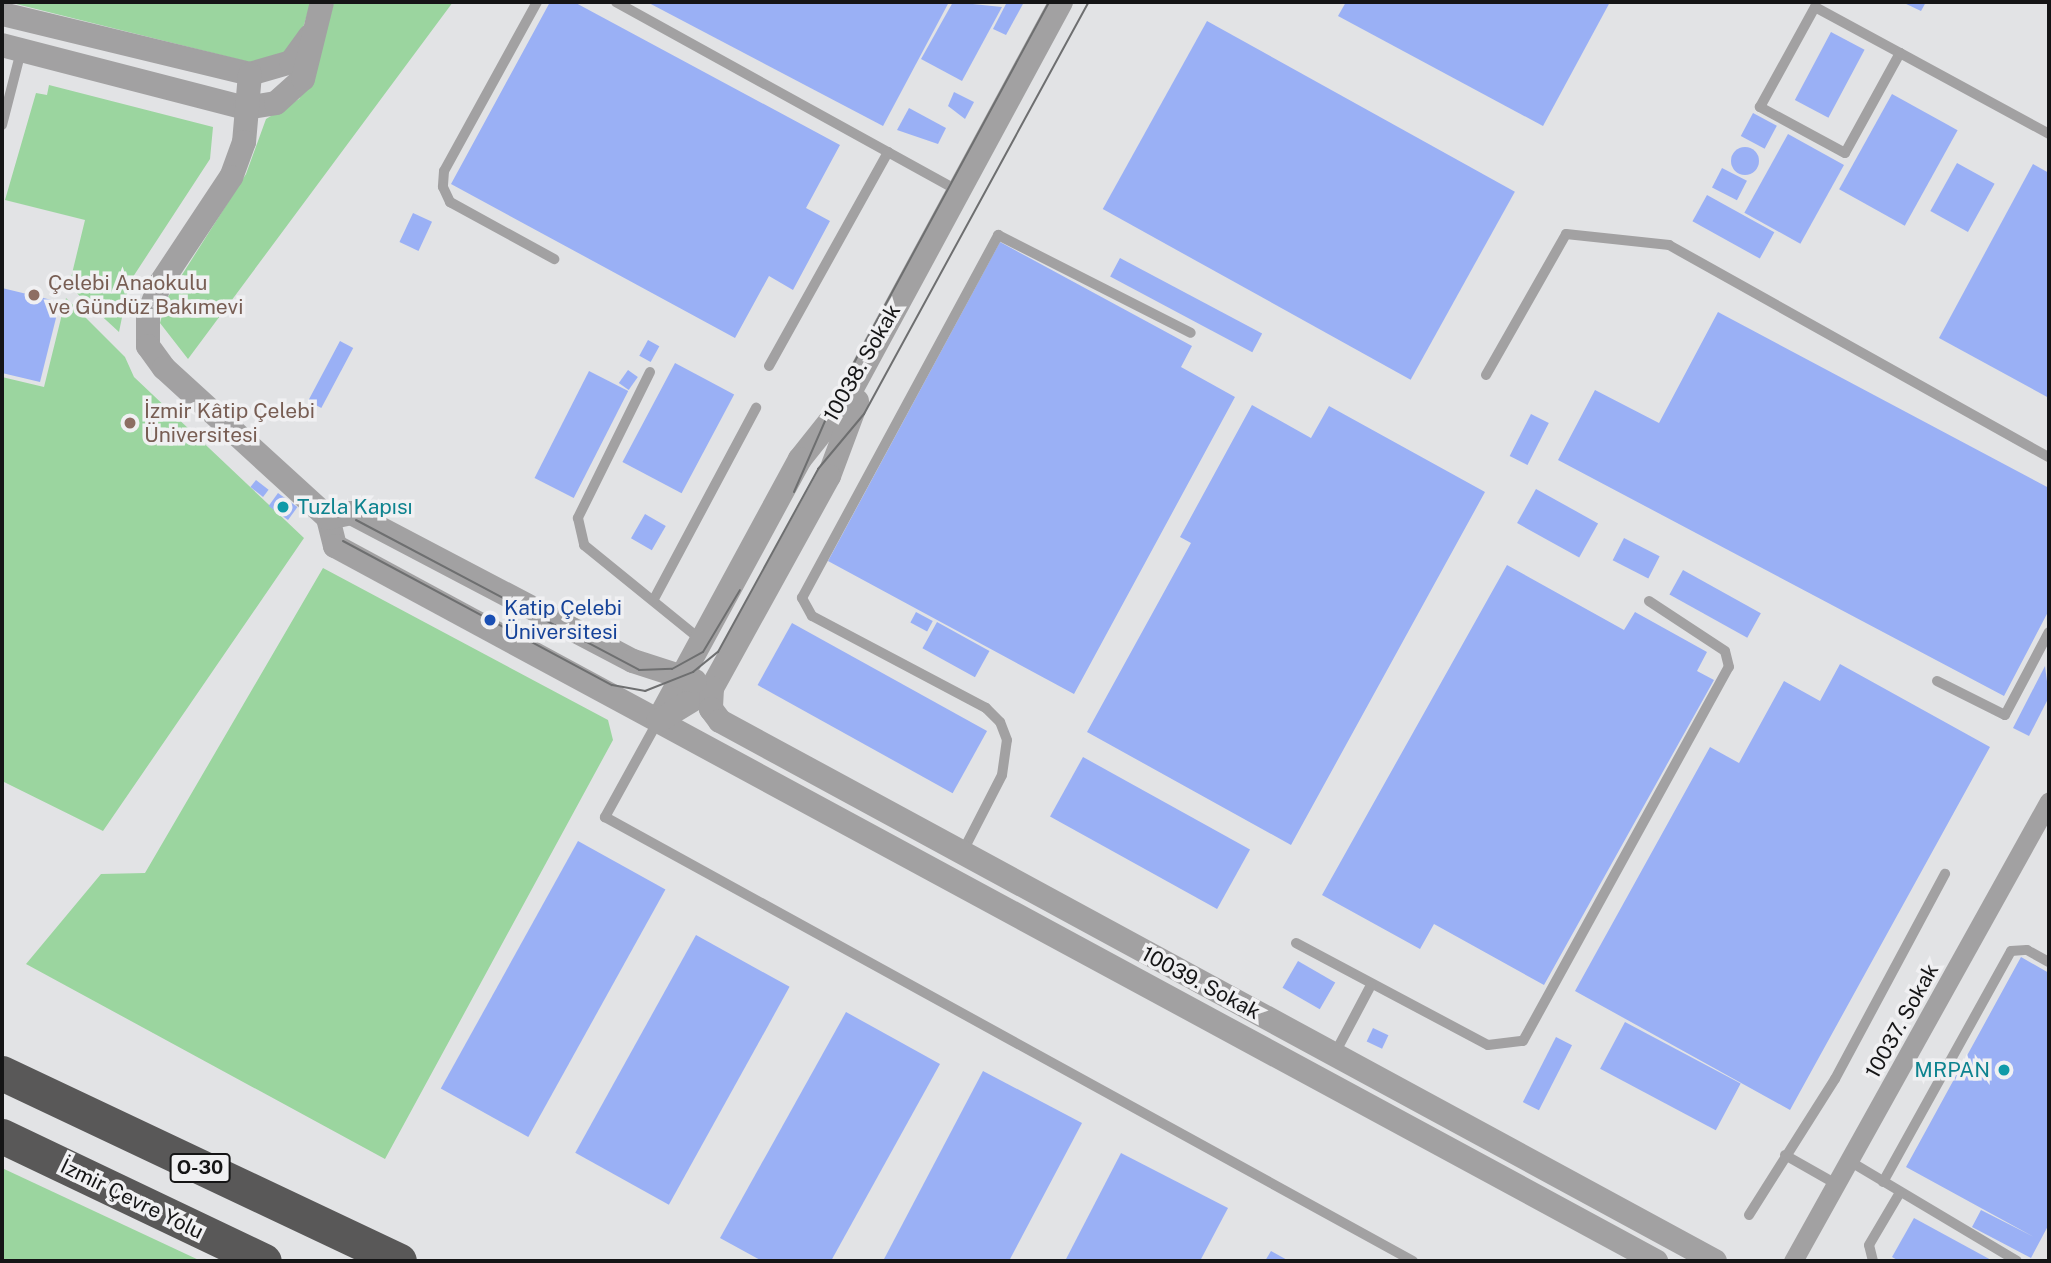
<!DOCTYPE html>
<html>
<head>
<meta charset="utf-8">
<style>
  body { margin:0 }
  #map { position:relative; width:2051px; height:1263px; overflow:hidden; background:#e2e3e5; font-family:"Public Sans",sans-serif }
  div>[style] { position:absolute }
  .green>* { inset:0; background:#9bd59f }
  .building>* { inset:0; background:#9ab0f5; transform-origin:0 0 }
  .round { border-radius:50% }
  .service>* { height:10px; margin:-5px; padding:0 5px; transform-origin:5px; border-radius:5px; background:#a2a1a2 }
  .minor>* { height:19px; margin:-9.5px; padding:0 9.5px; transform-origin:9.5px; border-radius:9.5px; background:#a2a1a2 }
  .tertiary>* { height:24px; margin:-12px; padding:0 12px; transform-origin:12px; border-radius:12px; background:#a2a1a2 }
  .motorway>* { height:35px; margin:-17.5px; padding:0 17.5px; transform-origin:17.5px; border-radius:17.5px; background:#595858 }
  .tram>* { height:2px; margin:-1px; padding:0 1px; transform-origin:1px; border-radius:1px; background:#6e6f70 }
  .dots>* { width:19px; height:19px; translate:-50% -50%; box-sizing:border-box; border:4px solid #f0f0f2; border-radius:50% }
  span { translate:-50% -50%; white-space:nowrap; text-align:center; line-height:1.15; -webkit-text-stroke:7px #f0f0f2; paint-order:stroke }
  .shield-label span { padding:2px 5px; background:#f0f0f2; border:2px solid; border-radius:5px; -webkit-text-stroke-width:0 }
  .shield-label { font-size:19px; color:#151516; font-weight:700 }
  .education-label { font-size:21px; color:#785e54 }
  .left { translate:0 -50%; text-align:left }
  .street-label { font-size:21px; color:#151516 }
  .culture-label { font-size:21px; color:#0d838f }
  .right { translate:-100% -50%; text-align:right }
  .transit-label { font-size:21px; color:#164399 }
  .frame { position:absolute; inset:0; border:4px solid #151516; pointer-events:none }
</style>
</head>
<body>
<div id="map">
  <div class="green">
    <i style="clip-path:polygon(8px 2px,311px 2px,298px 44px,265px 66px)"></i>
    <i style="clip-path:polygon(334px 2px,453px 2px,188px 359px,160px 323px,166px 300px,246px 174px,266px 119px,299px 99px,314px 76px)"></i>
    <i style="clip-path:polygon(49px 85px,213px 127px,210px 159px,129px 283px,119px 332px,69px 286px,85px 220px,5px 200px,36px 93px,47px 95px)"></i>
    <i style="clip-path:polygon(66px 298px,125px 357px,134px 377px,304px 538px,103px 831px,2px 781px,2px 377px,44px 387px)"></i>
    <i style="clip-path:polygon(323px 568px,608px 720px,613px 740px,385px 1159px,26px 964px,101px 874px,145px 873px)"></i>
    <i style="clip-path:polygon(2px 1168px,201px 1261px,2px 1261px)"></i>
  </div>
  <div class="building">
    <i style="clip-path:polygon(550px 2px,574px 2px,840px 145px,806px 208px,830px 221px,793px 290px,769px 276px,735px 338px,451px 184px)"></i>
    <i style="clip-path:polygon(647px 2px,949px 2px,883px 126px)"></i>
    <i style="clip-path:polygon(953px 2px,1002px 7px,962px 81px,921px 59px)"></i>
    <i style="clip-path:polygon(1007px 2px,1024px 2px,1006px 35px,993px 29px)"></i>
    <i style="clip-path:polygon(1346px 2px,1610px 2px,1543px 126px,1338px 16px)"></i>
    <i style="clip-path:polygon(1902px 2px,1926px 2px,1921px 11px)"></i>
    <i style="left:1207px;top:21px;width:352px;height:215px;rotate:29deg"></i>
    <i style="left:1831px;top:32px;width:38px;height:77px;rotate:28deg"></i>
    <i style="clip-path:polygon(954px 92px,974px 102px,965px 119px,948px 106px)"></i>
    <i style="left:1892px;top:94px;width:75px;height:109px;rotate:29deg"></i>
    <i style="clip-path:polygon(909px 108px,946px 128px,938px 144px,897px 130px)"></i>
    <i style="left:1753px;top:113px;width:27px;height:26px;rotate:28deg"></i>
    <i style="left:1788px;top:134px;width:64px;height:90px;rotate:29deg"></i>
    <i class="round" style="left:1731px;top:147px;width:28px;height:28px"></i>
    <i style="left:1957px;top:163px;width:43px;height:55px;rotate:29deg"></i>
    <i style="clip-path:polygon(2033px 164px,2049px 173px,2049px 398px,1939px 338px)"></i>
    <i style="left:1722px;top:168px;width:28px;height:22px;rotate:27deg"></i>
    <i style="left:1707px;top:195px;width:77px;height:30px;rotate:29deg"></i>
    <i style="left:413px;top:213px;width:21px;height:32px;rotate:25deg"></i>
    <i style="clip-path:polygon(1000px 242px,1192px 346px,1181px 367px,1235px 397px,1074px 694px,828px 561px)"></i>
    <i style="left:1120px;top:258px;width:161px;height:21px;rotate:28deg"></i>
    <i style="clip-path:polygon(2px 288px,60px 302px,40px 382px,2px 373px)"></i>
    <i style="clip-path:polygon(1718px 312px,2049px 488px,2049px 610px,2004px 696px,1558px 460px,1595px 390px,1659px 423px)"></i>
    <i style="left:648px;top:340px;width:13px;height:18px;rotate:29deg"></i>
    <i style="left:340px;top:341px;width:15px;height:68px;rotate:28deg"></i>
    <i style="left:675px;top:363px;width:67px;height:112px;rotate:28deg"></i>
    <i style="left:628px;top:370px;width:12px;height:16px;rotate:35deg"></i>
    <i style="left:589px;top:371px;width:44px;height:120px;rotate:27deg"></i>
    <i style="clip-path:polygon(1252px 405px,1311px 438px,1329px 406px,1485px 492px,1291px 845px,1087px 732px,1191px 543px,1180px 537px)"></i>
    <i style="left:1531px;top:414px;width:20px;height:47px;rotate:27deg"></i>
    <i style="left:256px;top:480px;width:16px;height:9px;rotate:38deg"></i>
    <i style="left:1536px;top:489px;width:71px;height:39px;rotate:29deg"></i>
    <i style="left:278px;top:493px;width:24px;height:16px;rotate:36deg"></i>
    <i style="left:645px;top:514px;width:24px;height:28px;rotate:30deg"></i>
    <i style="left:1624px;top:538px;width:40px;height:25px;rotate:27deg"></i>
    <i style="clip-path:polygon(1507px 565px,1624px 630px,1635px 612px,1707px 652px,1697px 671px,1714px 680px,1544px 985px,1434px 924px,1420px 949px,1322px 895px)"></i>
    <i style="left:1683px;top:570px;width:89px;height:28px;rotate:29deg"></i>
    <i style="left:916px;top:612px;width:19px;height:12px;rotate:28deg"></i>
    <i style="left:937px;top:622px;width:60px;height:30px;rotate:29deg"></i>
    <i style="left:792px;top:623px;width:223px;height:71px;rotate:29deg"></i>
    <i style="clip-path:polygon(1840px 664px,1990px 747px,1790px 1110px,1575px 991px,1710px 747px,1739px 763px,1784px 681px,1820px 701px)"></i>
    <i style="clip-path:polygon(2045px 666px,2049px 697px,2029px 736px,2013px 728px)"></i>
    <i style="left:1083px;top:757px;width:191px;height:68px;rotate:29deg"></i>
    <i style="left:578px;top:841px;width:100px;height:283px;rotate:29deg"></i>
    <i style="left:696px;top:935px;width:107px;height:249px;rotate:29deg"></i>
    <i style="clip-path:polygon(2021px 957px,2049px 973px,2049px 1224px,2031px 1258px,1972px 1227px,1981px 1210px,2034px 1237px,1906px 1167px)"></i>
    <i style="left:1298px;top:961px;width:43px;height:31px;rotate:30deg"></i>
    <i style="clip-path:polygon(846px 1012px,940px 1064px,831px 1261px,762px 1261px,720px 1238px)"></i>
    <i style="left:1625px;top:1022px;width:131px;height:53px;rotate:28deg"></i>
    <i style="left:1373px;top:1028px;width:17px;height:15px;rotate:25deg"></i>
    <i style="left:1556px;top:1037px;width:18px;height:73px;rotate:27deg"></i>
    <i style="clip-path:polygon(983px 1071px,1082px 1123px,1009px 1261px,883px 1261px)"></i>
    <i style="clip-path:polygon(1121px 1153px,1228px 1208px,1200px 1261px,1065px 1261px)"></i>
    <i style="clip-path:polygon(1914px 1218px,1993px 1261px,1899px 1261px,1892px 1257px)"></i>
    <i style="clip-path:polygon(1271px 1251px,1289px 1261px,1265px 1261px)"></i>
  </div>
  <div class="service">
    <i style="left:537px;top:2px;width:193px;rotate:118.8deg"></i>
    <i style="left:444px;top:171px;width:16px;rotate:94deg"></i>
    <i style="left:443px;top:187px;width:17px;rotate:65deg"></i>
    <i style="left:450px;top:202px;width:119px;rotate:28.7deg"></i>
    <i style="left:616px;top:2px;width:391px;rotate:28.9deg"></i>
    <i style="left:1900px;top:53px;width:114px;rotate:118.8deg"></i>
    <i style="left:1845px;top:153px;width:97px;rotate:-151.6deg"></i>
    <i style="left:1760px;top:107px;width:114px;rotate:-61.2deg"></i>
    <i style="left:1815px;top:7px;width:97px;rotate:28.4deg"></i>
    <i style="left:1900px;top:53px;width:170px;rotate:28.5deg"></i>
    <i style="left:2px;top:125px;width:76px;rotate:-75.6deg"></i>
    <i style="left:769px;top:366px;width:245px;rotate:-60.9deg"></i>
    <i style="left:650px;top:372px;width:163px;rotate:116.3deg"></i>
    <i style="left:578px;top:518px;width:28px;rotate:77deg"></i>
    <i style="left:584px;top:545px;width:151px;rotate:39.1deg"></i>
    <i style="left:1486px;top:375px;width:162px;rotate:-60.4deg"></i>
    <i style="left:1566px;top:234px;width:104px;rotate:6.1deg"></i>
    <i style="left:1669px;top:245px;width:435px;rotate:29.2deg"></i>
    <i style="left:654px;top:599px;width:217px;rotate:-61.9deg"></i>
    <i style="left:1937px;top:681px;width:76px;rotate:26.6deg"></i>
    <i style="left:2005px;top:715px;width:94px;rotate:-62.1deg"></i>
    <i style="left:658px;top:721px;width:110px;rotate:118.9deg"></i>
    <i style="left:605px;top:817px;width:922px;rotate:28.79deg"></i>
    <i style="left:963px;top:851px;width:85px;rotate:-62.8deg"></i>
    <i style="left:1002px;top:775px;width:35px;rotate:-82deg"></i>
    <i style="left:1007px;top:740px;width:19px;rotate:-111deg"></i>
    <i style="left:1000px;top:722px;width:20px;rotate:-135deg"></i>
    <i style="left:986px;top:708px;width:197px;rotate:-152.1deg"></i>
    <i style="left:812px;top:616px;width:21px;rotate:-119deg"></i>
    <i style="left:802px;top:598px;width:413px;rotate:-61.6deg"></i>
    <i style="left:998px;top:235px;width:216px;rotate:26.9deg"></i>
    <i style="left:1296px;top:943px;width:217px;rotate:28deg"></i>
    <i style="left:1488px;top:1045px;width:35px;rotate:-7deg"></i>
    <i style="left:1523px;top:1041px;width:427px;rotate:-61.2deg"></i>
    <i style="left:1729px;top:667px;width:16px;rotate:-104deg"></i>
    <i style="left:1725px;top:651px;width:91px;rotate:-146.7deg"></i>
    <i style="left:1334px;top:1055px;width:79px;rotate:-62.1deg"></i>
    <i style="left:1785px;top:1155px;width:61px;rotate:29.5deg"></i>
    <i style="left:1851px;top:1162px;width:193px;rotate:30.8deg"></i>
    <i style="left:1883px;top:1182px;width:264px;rotate:-61deg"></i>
    <i style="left:2011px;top:951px;width:16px;rotate:-4deg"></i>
    <i style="left:2027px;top:950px;width:25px;rotate:29deg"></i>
    <i style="left:1749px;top:1215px;width:161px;rotate:-57.7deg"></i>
    <i style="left:1835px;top:1079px;width:233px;rotate:-61.8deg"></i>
    <i style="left:1873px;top:1261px;width:16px;rotate:-104deg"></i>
    <i style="left:1869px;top:1245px;width:59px;rotate:-59.5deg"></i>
  </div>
  <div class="minor">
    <i style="left:1793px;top:1261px;width:526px;rotate:-60.9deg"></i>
  </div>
  <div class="tertiary">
    <i style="left:1061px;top:2px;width:458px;rotate:118.4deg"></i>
    <i style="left:843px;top:405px;width:69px;rotate:128.5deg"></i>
    <i style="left:800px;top:459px;width:298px;rotate:118.5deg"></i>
    <i style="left:658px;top:721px;width:1135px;rotate:28.42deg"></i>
    <i style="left:2px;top:14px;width:255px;rotate:13.6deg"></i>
    <i style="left:250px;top:74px;width:43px;rotate:-16.3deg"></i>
    <i style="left:291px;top:62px;width:32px;rotate:-54deg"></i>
    <i style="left:2px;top:45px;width:251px;rotate:14.5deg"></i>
    <i style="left:245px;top:108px;width:31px;rotate:-9deg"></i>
    <i style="left:276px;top:103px;width:36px;rotate:-42deg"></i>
    <i style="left:303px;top:79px;width:79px;rotate:-76.1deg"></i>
    <i style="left:250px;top:74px;width:68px;rotate:95deg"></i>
    <i style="left:244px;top:142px;width:37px;rotate:110deg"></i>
    <i style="left:231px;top:177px;width:128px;rotate:123.6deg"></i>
    <i style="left:160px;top:284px;width:34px;rotate:111deg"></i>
    <i style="left:148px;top:316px;width:30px;rotate:90deg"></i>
    <i style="left:148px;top:346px;width:27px;rotate:54deg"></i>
    <i style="left:164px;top:368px;width:222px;rotate:42.4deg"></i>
    <i style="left:328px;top:518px;width:29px;rotate:76deg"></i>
    <i style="left:335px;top:546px;width:367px;rotate:28.4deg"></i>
    <i style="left:658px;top:721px;width:63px;rotate:-31.4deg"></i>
    <i style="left:857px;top:401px;width:80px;rotate:110.5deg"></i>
    <i style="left:829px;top:476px;width:242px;rotate:118.9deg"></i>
    <i style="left:712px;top:688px;width:21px;rotate:93deg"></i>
    <i style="left:711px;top:709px;width:15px;rotate:53deg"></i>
    <i style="left:720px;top:721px;width:1132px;rotate:28.49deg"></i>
    <i style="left:328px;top:518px;width:24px;rotate:-12deg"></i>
    <i style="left:351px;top:513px;width:318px;rotate:27.7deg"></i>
    <i style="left:633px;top:661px;width:65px;rotate:17.9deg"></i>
  </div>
  <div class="motorway">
    <i style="left:2px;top:1073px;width:439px;rotate:25.3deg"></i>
    <i style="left:2px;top:1136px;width:290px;rotate:25.5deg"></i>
  </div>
  <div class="tram">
    <i style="left:794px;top:492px;width:103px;rotate:-66.4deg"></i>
    <i style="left:835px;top:398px;width:450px;rotate:-61.6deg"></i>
    <i style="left:356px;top:520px;width:320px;rotate:27.9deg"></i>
    <i style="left:639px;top:670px;width:33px;rotate:-2deg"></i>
    <i style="left:672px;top:669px;width:35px;rotate:-29deg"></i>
    <i style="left:703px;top:652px;width:72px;rotate:-59.2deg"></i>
    <i style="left:343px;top:541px;width:305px;rotate:28.2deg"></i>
    <i style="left:612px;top:685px;width:34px;rotate:10deg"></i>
    <i style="left:645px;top:691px;width:52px;rotate:-21.6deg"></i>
    <i style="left:693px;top:672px;width:32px;rotate:-39deg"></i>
    <i style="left:718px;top:652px;width:209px;rotate:-61.3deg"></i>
    <i style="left:818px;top:469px;width:72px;rotate:-50.1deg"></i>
    <i style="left:864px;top:414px;width:469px;rotate:-61.4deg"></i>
  </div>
  <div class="dots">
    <i style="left:34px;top:295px;background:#8d6e63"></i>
    <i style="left:130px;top:423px;background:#8d6e63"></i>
    <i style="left:283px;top:507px;background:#0f9aa8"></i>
    <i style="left:490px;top:620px;background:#1a4fb4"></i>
    <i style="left:2004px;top:1070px;background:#0f9aa8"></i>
  </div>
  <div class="shield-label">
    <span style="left:200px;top:1168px">O-30</span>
  </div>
  <div class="education-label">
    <span class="left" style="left:48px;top:295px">Çelebi Anaokulu<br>ve Gündüz Bakımevi</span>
    <span class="left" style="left:144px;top:423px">İzmir Kâtip Çelebi<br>Üniversitesi</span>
  </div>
  <div class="street-label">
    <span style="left:862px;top:363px;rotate:-60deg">10038. Sokak</span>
    <span style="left:1201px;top:983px;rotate:28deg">10039. Sokak</span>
    <span style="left:1902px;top:1021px;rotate:-61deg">10037. Sokak</span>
    <span style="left:132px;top:1199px;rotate:26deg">İzmir Çevre Yolu</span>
  </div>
  <div class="culture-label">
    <span class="left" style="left:297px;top:507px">Tuzla Kapısı</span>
    <span class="right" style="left:1990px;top:1070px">MRPAN</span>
  </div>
  <div class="transit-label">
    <span class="left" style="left:504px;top:620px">Katip Çelebi<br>Üniversitesi</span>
  </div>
  <div class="frame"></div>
</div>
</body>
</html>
